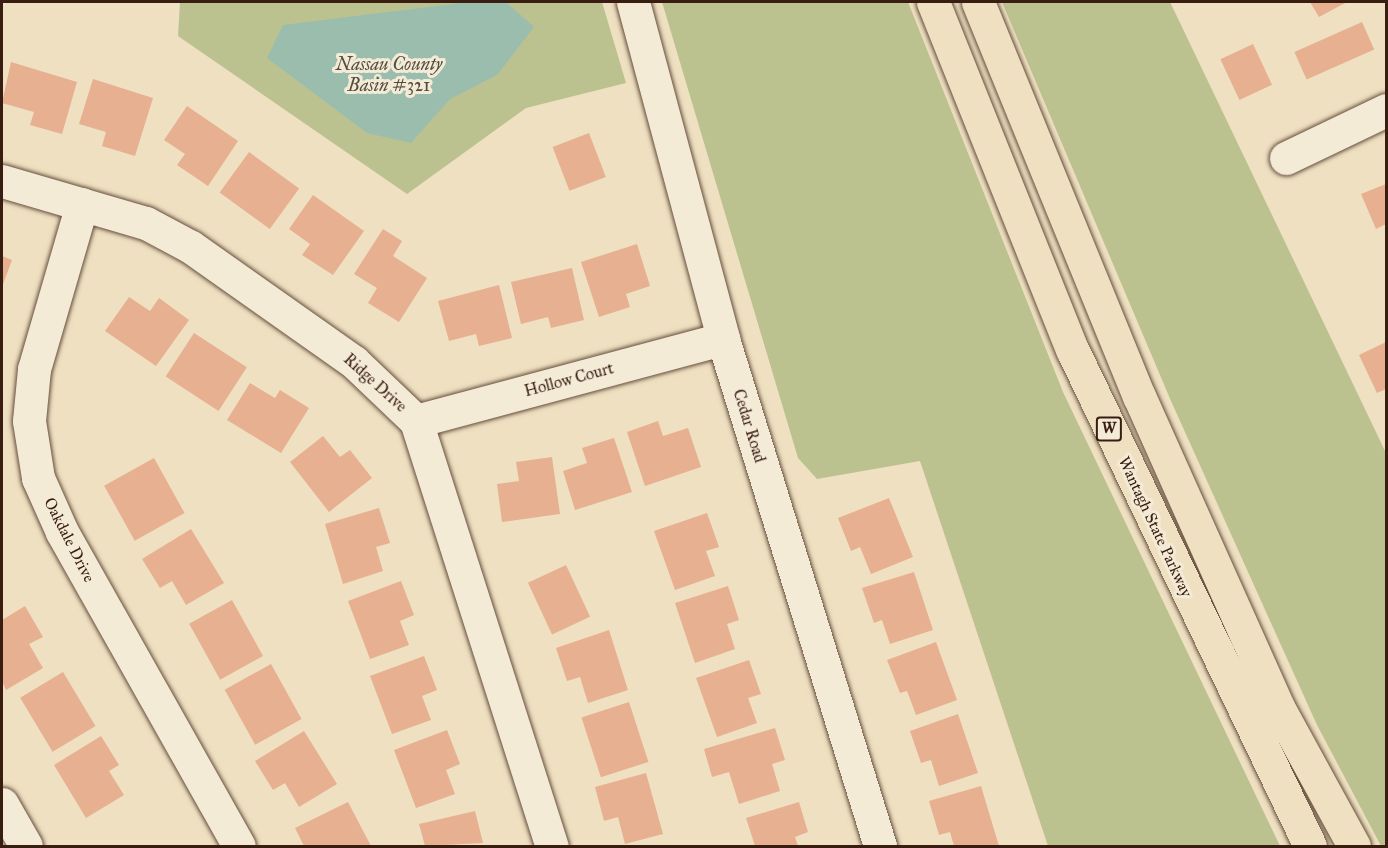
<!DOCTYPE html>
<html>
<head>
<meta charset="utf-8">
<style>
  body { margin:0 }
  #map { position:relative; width:1388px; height:848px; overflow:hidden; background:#eee0c1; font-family:"IM FELL Great Primer",serif }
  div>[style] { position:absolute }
  .green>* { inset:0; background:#bcc190 }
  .water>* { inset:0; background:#9abdae }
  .building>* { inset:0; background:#e7b091; transform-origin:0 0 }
  .roads { filter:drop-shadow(0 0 2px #664e3c) drop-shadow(0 0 2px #664e3c) }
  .minor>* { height:33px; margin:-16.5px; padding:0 16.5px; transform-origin:16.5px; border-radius:16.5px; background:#f4ebd7 }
  .highway>* { height:33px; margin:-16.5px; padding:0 16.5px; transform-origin:16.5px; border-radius:16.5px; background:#eee0c1 }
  span { translate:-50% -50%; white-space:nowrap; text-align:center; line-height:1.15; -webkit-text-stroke:6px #f4ebd7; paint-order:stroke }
  .shield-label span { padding:2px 4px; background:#f4ebd7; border:2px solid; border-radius:4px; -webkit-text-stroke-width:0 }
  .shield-label { font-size:15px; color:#381d10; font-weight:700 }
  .street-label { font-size:16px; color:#381d10 }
  .water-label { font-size:18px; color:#554d3f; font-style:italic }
  .frame { position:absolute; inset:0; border:3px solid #381d10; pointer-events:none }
</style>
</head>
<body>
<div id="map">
  <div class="green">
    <i style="clip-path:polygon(180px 2px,602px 2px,626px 83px,526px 108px,407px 194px,178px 36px)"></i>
    <i style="clip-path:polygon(662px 2px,908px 2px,1063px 392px,1280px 846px,1048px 846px,920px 461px,817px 479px,798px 458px)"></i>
    <i style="clip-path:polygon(1002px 2px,1170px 2px,1386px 453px,1386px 846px,1381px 846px,1317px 725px,1171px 401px)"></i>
  </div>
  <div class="water">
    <i style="clip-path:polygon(469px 2px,506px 2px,534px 27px,497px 75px,450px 99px,411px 143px,367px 133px,267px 58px,283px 25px)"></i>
  </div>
  <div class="building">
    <i style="clip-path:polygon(1310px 2px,1347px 2px,1319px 17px)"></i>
    <i style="left:1362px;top:22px;width:30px;height:74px;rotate:66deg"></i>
    <i style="left:1253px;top:44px;width:45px;height:36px;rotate:65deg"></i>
    <i style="clip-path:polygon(11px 62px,77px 82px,62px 134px,30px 125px,34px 112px,2px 103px)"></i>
    <i style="clip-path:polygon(93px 79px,153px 98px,135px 156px,102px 146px,106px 132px,79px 124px)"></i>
    <i style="clip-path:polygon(187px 106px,238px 141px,208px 186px,177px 165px,185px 154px,164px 140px)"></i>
    <i style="left:589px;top:133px;width:47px;height:39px;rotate:69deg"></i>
    <i style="left:249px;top:152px;width:62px;height:50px;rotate:36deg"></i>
    <i style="clip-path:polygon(1386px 184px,1386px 224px,1376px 229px,1361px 194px)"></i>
    <i style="clip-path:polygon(313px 195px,364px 231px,333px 275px,302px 255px,310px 244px,289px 229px)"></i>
    <i style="clip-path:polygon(383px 229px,402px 241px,393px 256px,427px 278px,399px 322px,368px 303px,377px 288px,354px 274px)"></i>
    <i style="clip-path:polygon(637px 244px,650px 286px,626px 294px,630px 307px,599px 317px,581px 262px)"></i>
    <i style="clip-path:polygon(2px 256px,12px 260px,2px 287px)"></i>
    <i style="clip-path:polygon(572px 268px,584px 320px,551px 328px,548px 317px,521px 324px,511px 282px)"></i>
    <i style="clip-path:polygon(499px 285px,512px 338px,479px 346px,476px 334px,449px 341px,438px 301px)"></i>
    <i style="clip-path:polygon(129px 297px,150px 311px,159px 298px,189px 320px,156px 366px,105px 331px)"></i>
    <i style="left:194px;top:333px;width:63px;height:52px;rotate:33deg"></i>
    <i style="clip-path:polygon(1386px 342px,1386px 389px,1377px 393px,1359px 355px)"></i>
    <i style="clip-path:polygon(250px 383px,275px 398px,280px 390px,309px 408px,281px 453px,227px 420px)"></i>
    <i style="clip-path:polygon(658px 421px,663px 436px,688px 428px,701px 467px,645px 486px,627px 432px)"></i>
    <i style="clip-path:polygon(323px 436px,340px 457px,350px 450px,372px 478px,329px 512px,290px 462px)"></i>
    <i style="clip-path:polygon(614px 438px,632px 492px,575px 510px,563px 471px,587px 463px,582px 448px)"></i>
    <i style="clip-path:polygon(552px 457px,560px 514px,502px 522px,497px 484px,519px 481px,516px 462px)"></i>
    <i style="left:154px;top:458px;width:63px;height:57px;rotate:61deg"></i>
    <i style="clip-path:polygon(889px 498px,913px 557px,871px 574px,860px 547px,851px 551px,838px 518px)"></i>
    <i style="clip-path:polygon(379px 508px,390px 543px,376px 547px,383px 571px,343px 584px,325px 524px)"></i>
    <i style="clip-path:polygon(707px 513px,719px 547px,706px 551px,715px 576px,675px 590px,654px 531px)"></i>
    <i style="clip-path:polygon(191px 529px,224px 583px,186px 605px,172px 581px,160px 588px,142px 559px)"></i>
    <i style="left:566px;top:565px;width:57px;height:42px;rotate:65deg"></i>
    <i style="clip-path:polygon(914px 572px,933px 630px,890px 644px,882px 620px,874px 623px,862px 588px)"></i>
    <i style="clip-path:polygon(401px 581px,414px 615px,400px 621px,409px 645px,370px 659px,348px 601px)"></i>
    <i style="clip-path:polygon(728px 586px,739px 620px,727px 624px,735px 649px,695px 663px,675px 603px)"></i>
    <i style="left:232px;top:600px;width:64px;height:49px;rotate:61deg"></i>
    <i style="clip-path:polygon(25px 606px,43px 637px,29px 644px,43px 668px,6px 690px,2px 681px,2px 620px)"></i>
    <i style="clip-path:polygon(609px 630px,628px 690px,588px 703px,580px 677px,567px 681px,556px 648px)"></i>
    <i style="clip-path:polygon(936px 642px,957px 700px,916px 715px,907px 691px,900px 693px,887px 660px)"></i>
    <i style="clip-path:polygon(424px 656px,437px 690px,422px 696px,431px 720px,392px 734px,370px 676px)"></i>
    <i style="clip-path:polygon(749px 660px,761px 694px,748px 698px,757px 723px,717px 737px,696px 678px)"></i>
    <i style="left:271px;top:664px;width:63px;height:53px;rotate:61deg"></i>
    <i style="left:63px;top:672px;width:63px;height:50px;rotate:59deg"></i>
    <i style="left:629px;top:702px;width:63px;height:50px;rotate:72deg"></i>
    <i style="clip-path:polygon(958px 714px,978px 773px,939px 786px,931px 760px,921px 763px,910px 731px)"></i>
    <i style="clip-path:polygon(775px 728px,785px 760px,772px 764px,780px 791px,739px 804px,729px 772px,712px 777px,704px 749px)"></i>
    <i style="clip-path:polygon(447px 730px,460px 764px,446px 770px,455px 794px,416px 808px,394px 750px)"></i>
    <i style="clip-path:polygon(304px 731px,337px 784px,299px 807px,285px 783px,273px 790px,255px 761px)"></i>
    <i style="clip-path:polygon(101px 736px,119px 765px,109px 771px,124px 795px,86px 818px,54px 765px)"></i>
    <i style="clip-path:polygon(646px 773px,663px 834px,625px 844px,618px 817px,604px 821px,595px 787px)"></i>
    <i style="clip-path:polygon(981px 786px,999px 846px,954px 846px,950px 832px,939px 835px,929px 801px)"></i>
    <i style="clip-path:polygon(348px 802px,371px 846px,304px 846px,295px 828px)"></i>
    <i style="clip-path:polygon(799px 802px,808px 832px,795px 837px,798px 846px,755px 846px,746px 818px)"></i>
    <i style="clip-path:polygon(475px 811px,483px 843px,425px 846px,419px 824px)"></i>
  </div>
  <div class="roads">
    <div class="minor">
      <i style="left:633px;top:2px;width:349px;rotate:75deg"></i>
      <i style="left:723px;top:339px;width:531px;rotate:72.79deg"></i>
      <i style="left:1286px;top:158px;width:111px;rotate:-25.6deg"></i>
      <i style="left:2px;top:181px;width:150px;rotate:16.3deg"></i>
      <i style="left:146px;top:223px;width:51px;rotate:28.1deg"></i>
      <i style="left:191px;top:247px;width:199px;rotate:35.2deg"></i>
      <i style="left:354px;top:362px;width:86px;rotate:43.6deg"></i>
      <i style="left:416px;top:421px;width:446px;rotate:72.3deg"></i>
      <i style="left:82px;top:204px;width:172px;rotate:106.2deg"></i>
      <i style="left:34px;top:369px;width:52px;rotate:95.5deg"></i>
      <i style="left:29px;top:421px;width:58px;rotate:81deg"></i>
      <i style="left:38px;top:478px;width:59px;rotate:66deg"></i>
      <i style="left:62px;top:532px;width:360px;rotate:60.6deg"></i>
      <i style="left:416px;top:421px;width:318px;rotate:-15deg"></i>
      <i style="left:2px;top:804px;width:48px;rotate:60.3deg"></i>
    </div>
    <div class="highway">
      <i style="left:933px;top:2px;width:374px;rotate:68.2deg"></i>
      <i style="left:1072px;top:349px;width:551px;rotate:64.41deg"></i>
      <i style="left:978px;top:2px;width:426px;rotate:67.8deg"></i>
      <i style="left:1139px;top:396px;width:343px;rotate:65.9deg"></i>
      <i style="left:1279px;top:709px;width:156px;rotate:61.3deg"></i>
    </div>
  </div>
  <div class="shield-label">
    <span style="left:1109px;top:429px">W</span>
  </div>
  <div class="street-label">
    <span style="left:569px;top:380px;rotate:-15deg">Hollow Court</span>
    <span style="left:375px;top:383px;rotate:42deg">Ridge Drive</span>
    <span style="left:749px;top:426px;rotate:73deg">Cedar Road</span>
    <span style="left:1155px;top:527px;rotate:65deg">Wantagh State Parkway</span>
    <span style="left:69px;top:540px;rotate:63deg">Oakdale Drive</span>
  </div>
  <div class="water-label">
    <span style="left:389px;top:75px">Nassau County<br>Basin #321</span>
  </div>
  <div class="frame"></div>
</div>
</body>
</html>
